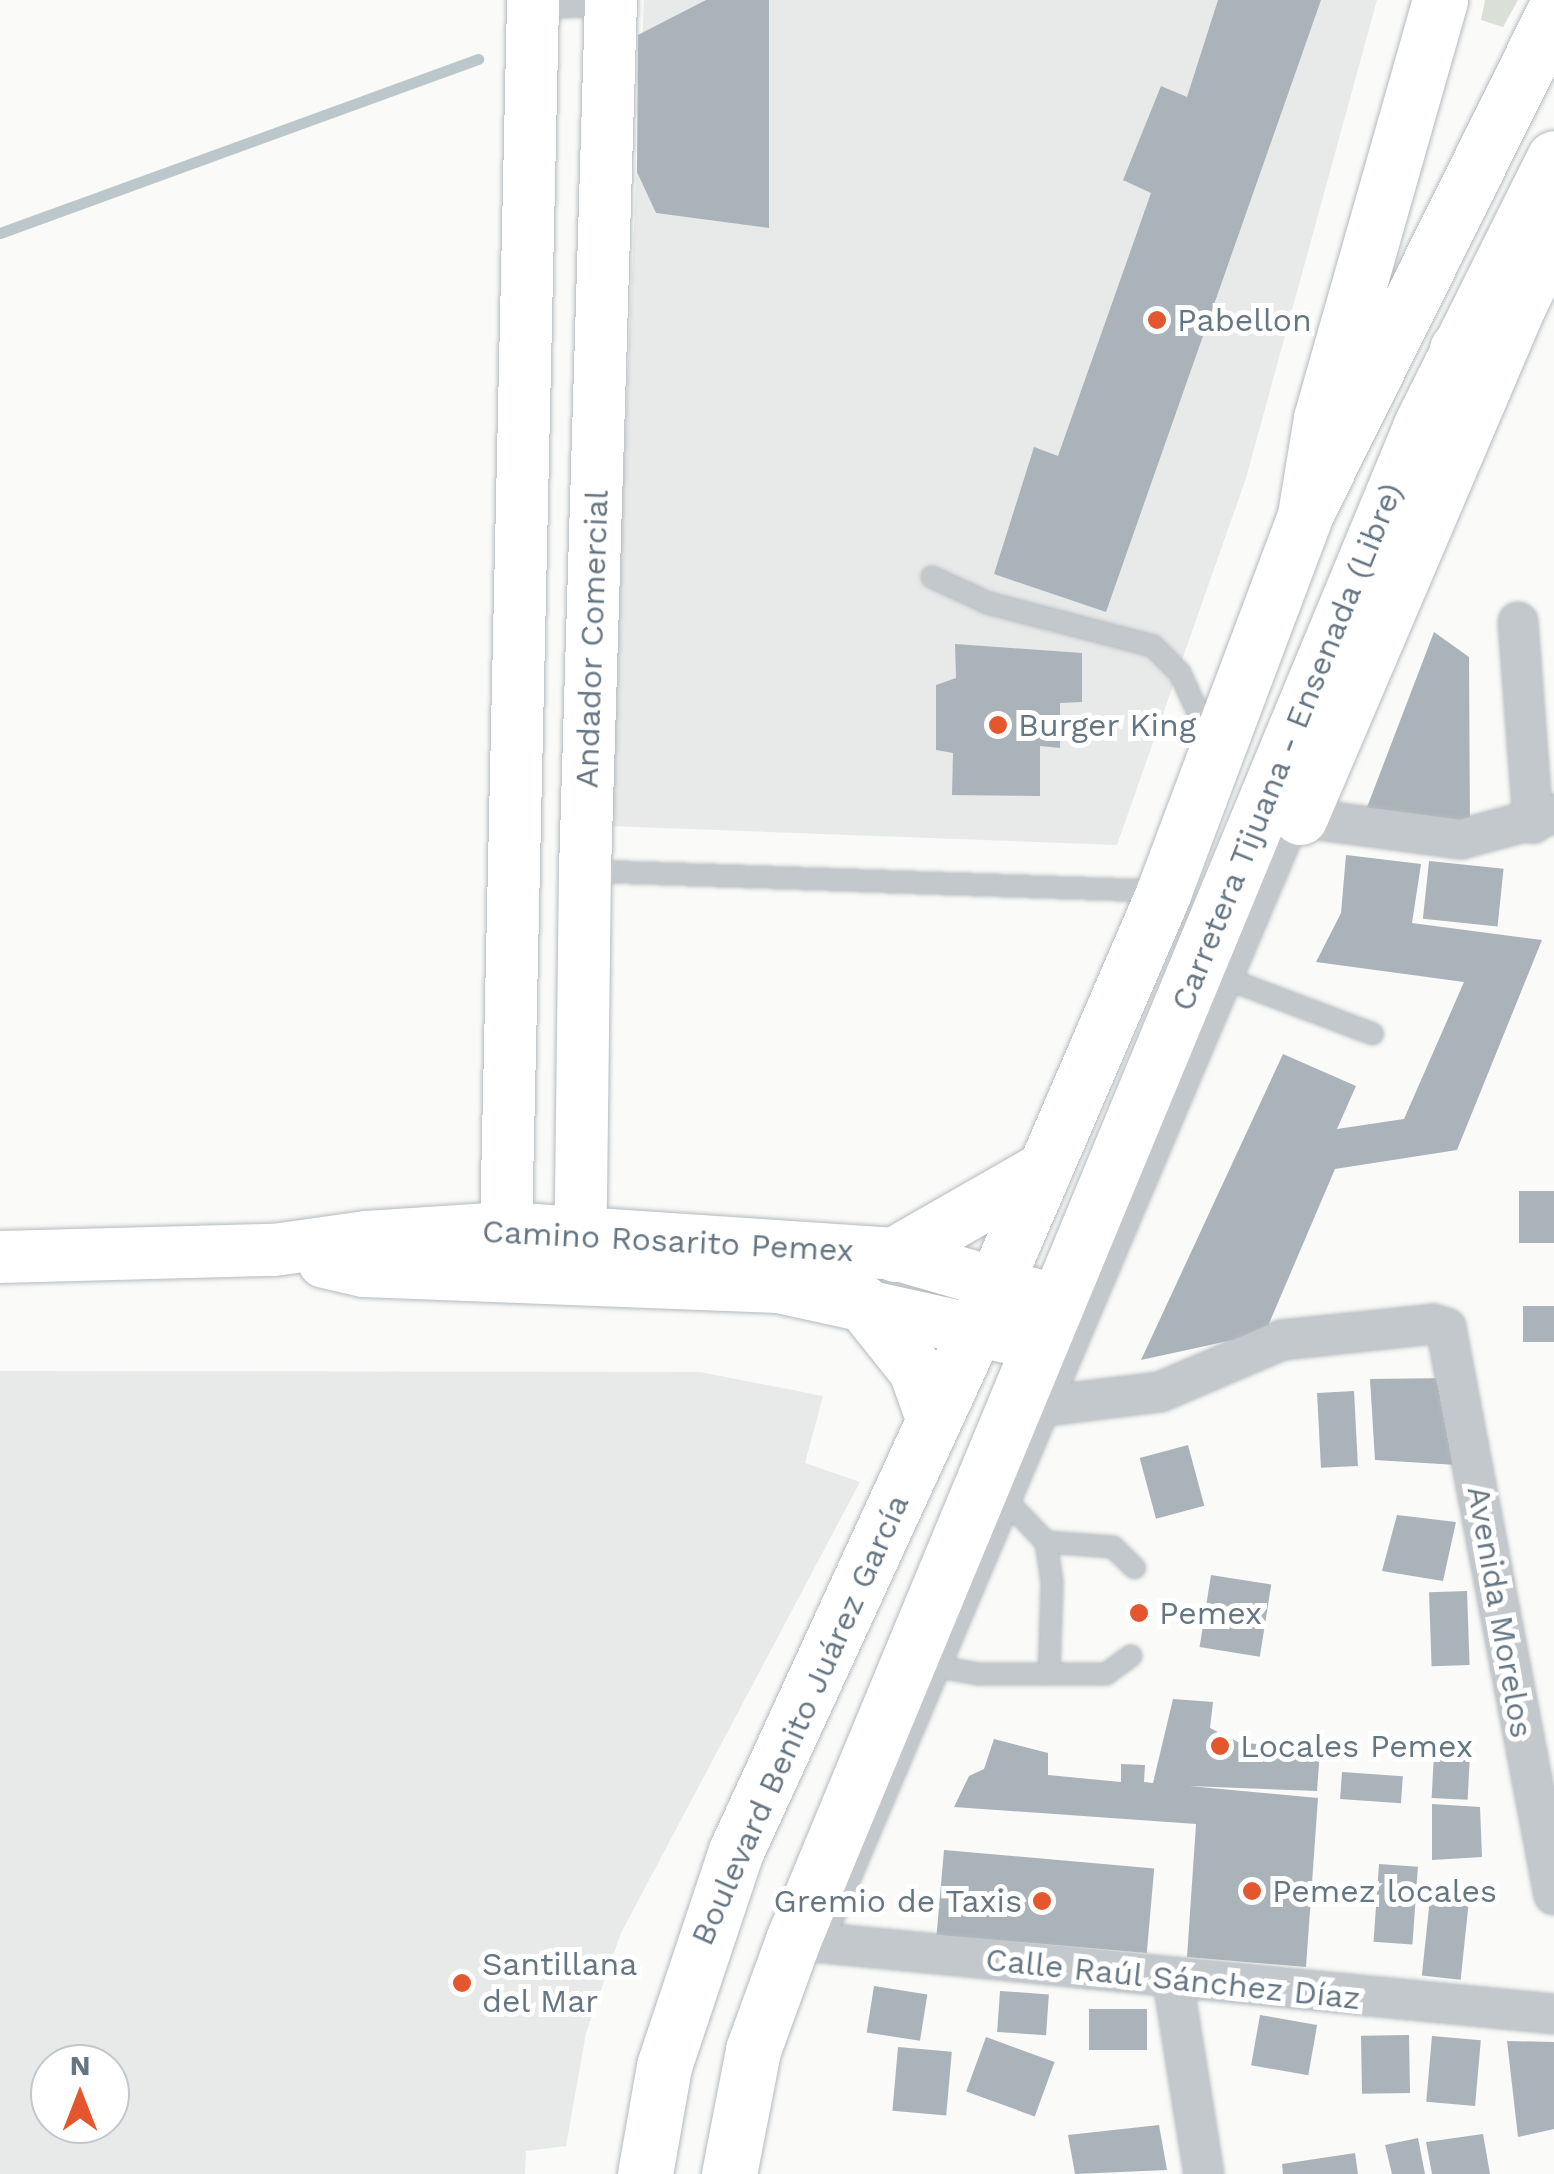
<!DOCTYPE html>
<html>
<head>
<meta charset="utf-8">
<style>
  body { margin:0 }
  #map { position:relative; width:1554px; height:2174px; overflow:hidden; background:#fafaf8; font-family:"Work Sans",sans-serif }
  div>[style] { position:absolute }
  .built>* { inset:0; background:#e8e9e9 }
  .green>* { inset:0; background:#dadfd7 }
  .stream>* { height:11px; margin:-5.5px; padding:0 5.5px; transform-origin:5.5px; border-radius:5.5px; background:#bbc7cb }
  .building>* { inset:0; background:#aab3b9; transform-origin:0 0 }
  .roads { filter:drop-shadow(0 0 2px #b3babf) drop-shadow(0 0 2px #b3babf) }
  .lane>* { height:20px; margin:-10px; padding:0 10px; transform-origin:10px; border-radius:10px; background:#c3c8cc }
  .street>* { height:38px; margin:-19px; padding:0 19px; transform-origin:19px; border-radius:19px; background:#c3c8cc }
  .secondary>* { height:52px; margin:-26px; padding:0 26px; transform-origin:26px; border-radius:26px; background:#fff }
  .primary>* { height:55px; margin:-27.5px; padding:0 27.5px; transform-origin:27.5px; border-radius:27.5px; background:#fff }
  .highway>* { height:55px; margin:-27.5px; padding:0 27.5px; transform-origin:27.5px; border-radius:27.5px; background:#fff }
  .dots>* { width:28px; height:28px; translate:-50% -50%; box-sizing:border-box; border:5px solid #fff; border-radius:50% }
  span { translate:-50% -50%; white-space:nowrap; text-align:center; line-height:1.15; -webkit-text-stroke:10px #fff; paint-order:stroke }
  .poi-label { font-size:32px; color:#657683 }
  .left { translate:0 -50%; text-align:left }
  .right { translate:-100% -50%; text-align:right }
  .street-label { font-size:32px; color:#657683 }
  .north { position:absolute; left:30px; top:2044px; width:100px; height:100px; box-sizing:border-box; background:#fff; border:2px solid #c1c8cd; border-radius:50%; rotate:0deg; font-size:28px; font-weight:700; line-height:40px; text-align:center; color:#657683 }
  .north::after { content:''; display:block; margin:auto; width:35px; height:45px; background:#e4572e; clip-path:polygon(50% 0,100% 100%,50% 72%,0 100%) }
</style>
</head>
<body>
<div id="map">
  <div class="built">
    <i style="clip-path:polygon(644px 0,1377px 0,1246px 478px,1117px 845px,608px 826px)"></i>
    <i style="clip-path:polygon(evenodd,0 1371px,700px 1372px,823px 1396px,805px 1463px,860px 1482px,621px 1933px,586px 2033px,566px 2146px,526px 2151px,525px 2174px,0 2174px,0 1371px,50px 2064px,110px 2064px,110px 2124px,50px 2124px,50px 2064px)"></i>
  </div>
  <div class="green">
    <i style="clip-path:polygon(1485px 0,1518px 0,1503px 27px,1481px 20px)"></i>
  </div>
  <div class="stream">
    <i style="left:0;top:233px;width:509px;rotate:-20deg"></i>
  </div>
  <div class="building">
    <i style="clip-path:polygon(706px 0,769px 0,769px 228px,656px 213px,637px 172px,638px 35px)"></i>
    <i style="clip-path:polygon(1218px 0,1321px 0,1106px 612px,994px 574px,1034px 447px,1058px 456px,1151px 193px,1123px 180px,1161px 86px,1187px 97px)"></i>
    <i style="clip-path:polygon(1434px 632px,1469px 657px,1470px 834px,1366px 810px)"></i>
    <i style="clip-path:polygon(955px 644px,1082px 653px,1082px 702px,1060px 703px,1060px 748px,1040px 746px,1040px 796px,952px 795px,953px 753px,936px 750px,936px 685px,956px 678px)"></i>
    <i style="clip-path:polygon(1346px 855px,1421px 864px,1412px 923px,1542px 940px,1457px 1150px,1335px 1169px,1265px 1333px,1141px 1360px,1283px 1054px,1356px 1086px,1337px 1129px,1404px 1119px,1464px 982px,1316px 962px,1341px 913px)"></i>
    <i style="left:1429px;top:861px;width:75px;height:58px;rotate:6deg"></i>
    <i style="left:1554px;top:1191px;width:52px;height:35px;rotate:90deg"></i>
    <i style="left:1523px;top:1306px;width:31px;height:36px"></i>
    <i style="clip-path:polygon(1450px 1378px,1457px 1465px,1375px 1460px,1370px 1379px)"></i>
    <i style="left:1354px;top:1391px;width:75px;height:37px;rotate:87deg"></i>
    <i style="left:1188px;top:1445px;width:63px;height:50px;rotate:75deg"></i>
    <i style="clip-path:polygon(1397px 1515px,1456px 1522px,1443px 1581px,1382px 1571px)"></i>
    <i style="left:1211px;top:1575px;width:61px;height:73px;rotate:9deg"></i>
    <i style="left:1467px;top:1591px;width:74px;height:38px;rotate:88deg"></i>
    <i style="clip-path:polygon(1173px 1699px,1213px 1702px,1210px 1728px,1238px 1742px,1320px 1751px,1317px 1791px,1189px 1786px,1318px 1798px,1306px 1967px,1187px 1957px,1196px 1824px,954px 1807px,969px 1776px,984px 1769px,994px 1739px,1048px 1753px,1048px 1775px,1121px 1782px,1121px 1764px,1145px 1765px,1144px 1782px,1153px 1783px)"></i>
    <i style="left:1434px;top:1753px;width:36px;height:45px;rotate:3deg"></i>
    <i style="left:1342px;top:1772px;width:61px;height:27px;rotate:4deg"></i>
    <i style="clip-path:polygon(1432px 1804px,1480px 1807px,1482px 1857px,1432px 1860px)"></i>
    <i style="left:944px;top:1850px;width:211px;height:85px;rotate:5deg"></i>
    <i style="left:1379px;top:1864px;width:39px;height:78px;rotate:4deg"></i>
    <i style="left:1430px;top:1898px;width:39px;height:78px;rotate:6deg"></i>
    <i style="left:874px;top:1986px;width:54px;height:47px;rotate:9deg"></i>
    <i style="left:1000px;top:1991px;width:49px;height:41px;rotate:4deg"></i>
    <i style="left:1147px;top:2009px;width:41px;height:58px;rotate:90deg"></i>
    <i style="left:1260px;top:2015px;width:58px;height:51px;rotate:10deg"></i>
    <i style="left:1409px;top:2035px;width:58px;height:48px;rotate:89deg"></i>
    <i style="left:1432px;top:2036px;width:49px;height:66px;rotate:5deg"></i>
    <i style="left:986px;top:2037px;width:73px;height:58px;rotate:20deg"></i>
    <i style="clip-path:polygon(1507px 2041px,1554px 2042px,1554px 2129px,1518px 2137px)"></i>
    <i style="left:898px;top:2047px;width:54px;height:64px;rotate:5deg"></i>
    <i style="clip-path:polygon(1159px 2125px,1167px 2170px,1075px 2174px,1068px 2135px)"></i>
    <i style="clip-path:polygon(1483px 2134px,1490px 2174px,1432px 2174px,1426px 2142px)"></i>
    <i style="clip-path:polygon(1418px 2138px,1425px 2174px,1392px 2174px,1385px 2145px)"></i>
    <i style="clip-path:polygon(1355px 2153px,1358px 2174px,1283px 2174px,1282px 2164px)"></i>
  </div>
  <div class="roads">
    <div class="lane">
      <i style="left:535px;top:8px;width:75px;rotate:-2.3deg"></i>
      <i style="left:932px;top:577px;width:62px;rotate:24.9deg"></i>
      <i style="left:988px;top:603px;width:171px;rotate:14.6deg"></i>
      <i style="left:1153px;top:646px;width:38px;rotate:45deg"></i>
      <i style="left:1180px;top:673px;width:72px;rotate:65.6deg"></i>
      <i style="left:587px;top:871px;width:570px;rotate:2.01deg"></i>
      <i style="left:1222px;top:977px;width:161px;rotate:20.7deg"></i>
      <i style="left:1046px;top:1542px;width:67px;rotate:4.3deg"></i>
      <i style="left:1113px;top:1547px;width:30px;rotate:44deg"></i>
      <i style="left:927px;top:1665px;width:53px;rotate:9.8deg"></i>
      <i style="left:979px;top:1674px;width:70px"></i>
      <i style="left:1049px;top:1674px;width:92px;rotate:-88.1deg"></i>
      <i style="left:1052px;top:1582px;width:40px;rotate:-98.5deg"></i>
      <i style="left:1046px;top:1542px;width:66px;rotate:-133.8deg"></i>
      <i style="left:1049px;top:1674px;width:57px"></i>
      <i style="left:1106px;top:1674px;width:31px;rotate:-36deg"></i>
      <i style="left:822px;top:1944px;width:1223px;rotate:-67deg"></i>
    </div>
    <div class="street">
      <i style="left:1518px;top:622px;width:202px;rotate:85.7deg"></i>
      <i style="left:1281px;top:815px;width:182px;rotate:7.6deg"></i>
      <i style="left:1461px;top:839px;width:96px;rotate:-15deg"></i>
      <i style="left:1013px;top:1410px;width:148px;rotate:-7deg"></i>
      <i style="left:1160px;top:1392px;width:133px;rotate:-23.1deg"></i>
      <i style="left:1282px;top:1340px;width:152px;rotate:-6deg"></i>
      <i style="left:1433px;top:1324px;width:14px;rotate:17deg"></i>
      <i style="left:1446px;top:1328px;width:577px;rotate:79.22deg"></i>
      <i style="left:793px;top:1940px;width:765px;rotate:5.55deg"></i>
      <i style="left:1173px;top:1981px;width:195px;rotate:80.9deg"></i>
    </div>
    <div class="secondary">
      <i style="left:0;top:1257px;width:274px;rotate:-1.5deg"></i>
      <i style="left:274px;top:1250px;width:93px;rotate:-8deg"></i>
      <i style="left:366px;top:1237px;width:139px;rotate:-3.7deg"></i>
      <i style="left:505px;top:1228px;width:391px;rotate:3.8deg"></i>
      <i style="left:895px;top:1254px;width:169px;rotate:16.2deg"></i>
      <i style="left:324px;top:1262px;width:41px;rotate:12.7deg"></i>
      <i style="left:364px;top:1271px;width:415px;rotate:2.2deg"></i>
      <i style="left:779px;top:1287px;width:266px;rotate:12.4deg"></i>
      <i style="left:505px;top:1275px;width:1275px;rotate:-88.74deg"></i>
      <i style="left:580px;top:1278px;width:407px;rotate:-89.3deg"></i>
      <i style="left:585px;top:871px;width:871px;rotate:-88.29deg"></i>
    </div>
    <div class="primary">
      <i style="left:895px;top:1254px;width:167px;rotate:-29.8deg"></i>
      <i style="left:861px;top:1301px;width:88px;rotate:51.4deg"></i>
      <i style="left:916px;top:1370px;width:51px;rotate:70.5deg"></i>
      <i style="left:645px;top:2174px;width:110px;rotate:-80deg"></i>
      <i style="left:664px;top:2066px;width:227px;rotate:-71.5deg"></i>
      <i style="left:736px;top:1851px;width:578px;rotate:-65.34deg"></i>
      <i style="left:977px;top:1326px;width:473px;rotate:-66.7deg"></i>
      <i style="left:1164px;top:891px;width:402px;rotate:-69.4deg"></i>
      <i style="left:1305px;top:515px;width:561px;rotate:-63.66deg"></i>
      <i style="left:729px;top:2174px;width:126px;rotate:-79deg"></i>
      <i style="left:753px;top:2050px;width:117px;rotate:-70deg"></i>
      <i style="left:793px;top:1940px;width:1640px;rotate:-67.48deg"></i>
      <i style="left:1421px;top:425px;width:298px;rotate:-63.5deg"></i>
    </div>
    <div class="highway">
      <i style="left:1457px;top:349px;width:77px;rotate:-36deg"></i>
      <i style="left:1519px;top:304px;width:79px;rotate:-63.8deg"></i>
      <i style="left:1305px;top:515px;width:98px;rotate:-80.6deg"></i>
      <i style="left:1321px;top:418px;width:435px;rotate:-74.1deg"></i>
      <i style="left:1300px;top:817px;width:558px;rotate:-66.88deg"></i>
    </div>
  </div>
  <div class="dots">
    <i style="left:1157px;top:320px;background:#e4572e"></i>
    <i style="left:998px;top:725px;background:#e4572e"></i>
    <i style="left:1139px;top:1613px;background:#e4572e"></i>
    <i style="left:1220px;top:1746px;background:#e4572e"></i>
    <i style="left:1252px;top:1891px;background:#e4572e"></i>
    <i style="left:1042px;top:1901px;background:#e4572e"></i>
    <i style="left:462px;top:1983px;background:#e4572e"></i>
  </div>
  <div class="poi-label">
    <span class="left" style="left:1177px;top:320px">Pabellon</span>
    <span class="left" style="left:1018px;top:725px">Burger King</span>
    <span class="left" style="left:1159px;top:1613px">Pemex</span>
    <span class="left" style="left:1240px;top:1746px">Locales Pemex</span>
    <span class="left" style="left:1272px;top:1891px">Pemez locales</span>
    <span class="right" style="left:1022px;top:1901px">Gremio de Taxis</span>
    <span class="left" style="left:482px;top:1983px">Santillana<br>del Mar</span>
  </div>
  <div class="street-label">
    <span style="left:592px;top:639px;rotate:-88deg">Andador Comercial</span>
    <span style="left:1287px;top:747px;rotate:-68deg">Carretera Tijuana - Ensenada (Libre)</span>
    <span style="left:668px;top:1241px;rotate:3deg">Camino Rosarito Pemex</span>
    <span style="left:1500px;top:1612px;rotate:80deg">Avenida Morelos</span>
    <span style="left:800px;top:1720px;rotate:-66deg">Boulevard Benito Juárez García</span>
    <span style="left:1173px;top:1979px;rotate:6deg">Calle Raúl Sánchez Díaz</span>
  </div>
  <div class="north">N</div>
</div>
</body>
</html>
